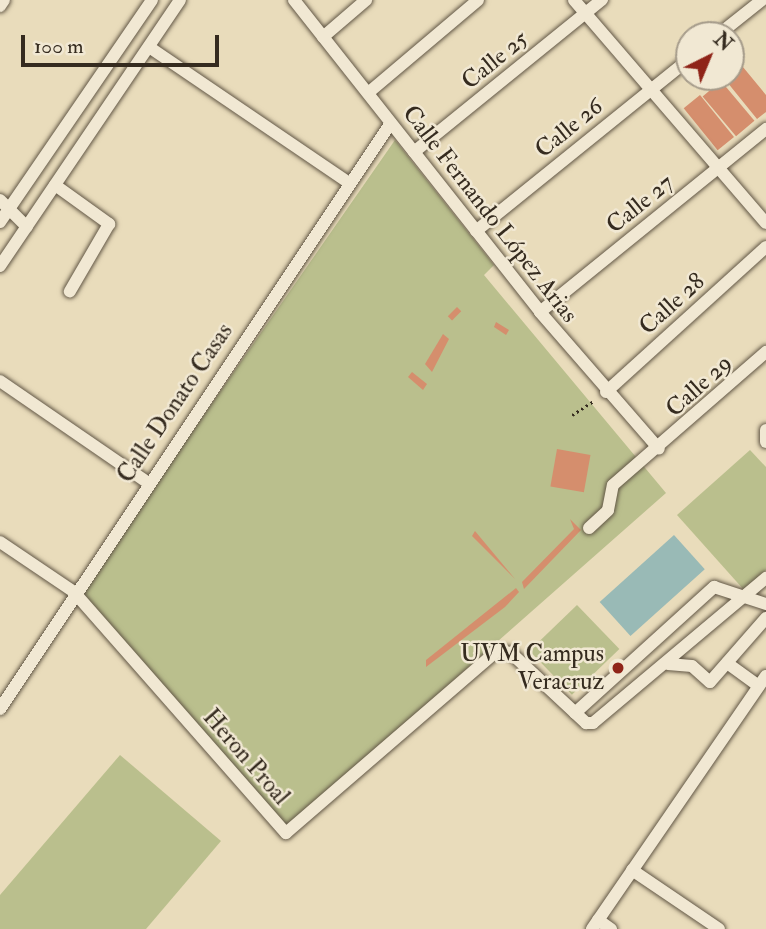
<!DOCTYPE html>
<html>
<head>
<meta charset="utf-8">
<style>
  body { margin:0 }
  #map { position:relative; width:766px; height:929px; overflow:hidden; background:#e9dcbb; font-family:"IM FELL Double Pica",serif }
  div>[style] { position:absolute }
  .green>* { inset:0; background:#babf8d; transform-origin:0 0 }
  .water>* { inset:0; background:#99bab6; transform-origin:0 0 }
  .building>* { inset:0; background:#d58e6d; transform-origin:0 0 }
  .path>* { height:2.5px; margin-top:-1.25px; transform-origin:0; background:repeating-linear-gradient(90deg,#352b1f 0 2px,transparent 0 5.5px) }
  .roads { filter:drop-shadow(0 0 2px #625746) drop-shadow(0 0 2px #625746) }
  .minor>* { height:12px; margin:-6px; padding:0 6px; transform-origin:6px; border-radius:6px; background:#f1e8d3 }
  .dots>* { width:19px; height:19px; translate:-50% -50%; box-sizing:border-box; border:4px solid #f1e8d3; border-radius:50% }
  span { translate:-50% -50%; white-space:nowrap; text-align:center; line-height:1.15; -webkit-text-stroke:5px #f1e8d3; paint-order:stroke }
  .street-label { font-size:24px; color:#352b1f }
  .poi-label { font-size:24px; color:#352b1f }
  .right { translate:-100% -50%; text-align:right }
  .north { position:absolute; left:675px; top:21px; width:70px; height:70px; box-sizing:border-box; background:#f1e8d3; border:2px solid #a69c8b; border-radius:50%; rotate:43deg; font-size:19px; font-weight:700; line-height:28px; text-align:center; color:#352b1f }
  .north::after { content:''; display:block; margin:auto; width:24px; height:32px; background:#8f2418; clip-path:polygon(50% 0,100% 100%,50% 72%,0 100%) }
  .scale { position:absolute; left:21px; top:35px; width:198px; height:32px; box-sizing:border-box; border:4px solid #352b1f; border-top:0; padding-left:9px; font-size:21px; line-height:24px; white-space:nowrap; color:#352b1f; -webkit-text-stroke:5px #f1e8d3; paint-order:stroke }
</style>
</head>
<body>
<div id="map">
  <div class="green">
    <i style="clip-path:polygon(395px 140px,494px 265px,484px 275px,666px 493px,287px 827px,80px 593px)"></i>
    <i style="clip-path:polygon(750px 450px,766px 467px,766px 570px,744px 590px,677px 515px)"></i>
    <i style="left:577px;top:605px;width:61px;height:66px;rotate:46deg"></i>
    <i style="clip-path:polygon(120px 755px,221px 841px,146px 929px,0 929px,0 895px)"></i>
  </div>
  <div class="water">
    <i style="left:674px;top:535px;width:46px;height:100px;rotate:48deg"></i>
  </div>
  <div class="building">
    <i style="clip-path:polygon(738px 61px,766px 95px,766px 112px,757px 119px,723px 77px,731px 77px)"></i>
    <i style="left:721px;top:81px;width:52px;height:24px;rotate:50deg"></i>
    <i style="left:700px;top:95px;width:54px;height:21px;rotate:51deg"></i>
    <i style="left:457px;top:307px;width:6px;height:13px;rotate:45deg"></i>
    <i style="clip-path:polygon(496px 322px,509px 330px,506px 335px,494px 327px)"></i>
    <i style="clip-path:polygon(443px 334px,449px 339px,432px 372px,425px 364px)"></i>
    <i style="clip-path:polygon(412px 372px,427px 384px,423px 390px,408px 377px)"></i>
    <i style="left:557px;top:449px;width:34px;height:38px;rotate:10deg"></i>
    <i style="clip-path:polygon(570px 519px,581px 530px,524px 589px,522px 582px,574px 529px)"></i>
    <i style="clip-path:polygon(475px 531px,515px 579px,472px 536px)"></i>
    <i style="clip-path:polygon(516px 588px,519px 592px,505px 607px,426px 667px,426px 660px)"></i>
  </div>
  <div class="path">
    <i style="left:572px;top:415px;width:27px;rotate:-33deg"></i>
  </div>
  <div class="roads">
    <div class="minor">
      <i style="left:294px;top:0;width:397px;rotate:51.7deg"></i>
      <i style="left:540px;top:312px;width:181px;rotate:49deg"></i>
      <i style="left:574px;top:0;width:294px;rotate:49.3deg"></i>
      <i style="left:0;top:6px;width:7px;rotate:-56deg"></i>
      <i style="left:718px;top:35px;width:56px;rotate:-38.5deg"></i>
      <i style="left:323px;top:37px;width:57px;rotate:-40.7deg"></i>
      <i style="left:149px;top:47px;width:242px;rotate:34.2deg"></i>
      <i style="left:368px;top:93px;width:144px;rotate:-40.2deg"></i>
      <i style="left:414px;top:152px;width:242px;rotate:-39deg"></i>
      <i style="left:55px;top:185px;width:67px;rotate:35.8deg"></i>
      <i style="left:109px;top:224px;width:78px;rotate:120.2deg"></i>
      <i style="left:0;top:200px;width:38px;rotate:45deg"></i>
      <i style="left:0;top:222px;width:269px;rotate:-55.6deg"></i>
      <i style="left:476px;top:231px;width:274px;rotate:-38.9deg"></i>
      <i style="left:0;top:266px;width:321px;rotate:-55.9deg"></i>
      <i style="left:540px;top:312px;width:291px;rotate:-39deg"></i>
      <i style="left:0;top:381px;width:178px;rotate:34.5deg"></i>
      <i style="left:606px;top:392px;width:216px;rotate:-42.2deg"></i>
      <i style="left:766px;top:430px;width:12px;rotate:90deg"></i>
      <i style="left:589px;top:528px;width:26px;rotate:-43deg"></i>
      <i style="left:608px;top:510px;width:25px;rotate:-79deg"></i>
      <i style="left:613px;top:485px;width:203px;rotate:-41deg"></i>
      <i style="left:0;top:542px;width:89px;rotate:34deg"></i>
      <i style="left:74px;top:592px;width:321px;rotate:48.7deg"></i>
      <i style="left:286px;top:833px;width:279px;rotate:-40.8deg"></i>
      <i style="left:497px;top:651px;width:14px;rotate:8deg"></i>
      <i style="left:511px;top:653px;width:103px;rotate:43deg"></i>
      <i style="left:586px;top:723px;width:7px"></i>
      <i style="left:593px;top:723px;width:226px;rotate:-40deg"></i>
      <i style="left:727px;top:663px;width:39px;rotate:36deg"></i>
      <i style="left:668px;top:664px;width:24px;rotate:5deg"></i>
      <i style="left:692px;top:666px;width:24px;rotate:42deg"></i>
      <i style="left:710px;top:682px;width:85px;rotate:-48.8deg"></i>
      <i style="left:0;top:709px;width:704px;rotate:-56.29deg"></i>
      <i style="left:575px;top:713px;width:188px;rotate:-42.2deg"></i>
      <i style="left:714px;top:587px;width:55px;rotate:18.1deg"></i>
      <i style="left:632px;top:870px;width:105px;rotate:34.1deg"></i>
      <i style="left:598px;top:920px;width:16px;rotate:35deg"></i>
      <i style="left:592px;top:929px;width:307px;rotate:-55.5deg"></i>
    </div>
  </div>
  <div class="dots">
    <i style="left:618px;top:668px;background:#8f2418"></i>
  </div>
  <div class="street-label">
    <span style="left:495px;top:60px;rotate:-39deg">Calle 25</span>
    <span style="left:569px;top:128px;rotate:-39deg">Calle 26</span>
    <span style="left:640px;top:204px;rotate:-39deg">Calle 27</span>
    <span style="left:490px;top:214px;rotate:52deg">Calle Fernando López Arias</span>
    <span style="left:672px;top:304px;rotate:-42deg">Calle 28</span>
    <span style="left:699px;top:386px;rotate:-42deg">Calle 29</span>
    <span style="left:175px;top:403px;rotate:-56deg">Calle Donato Casas</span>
    <span style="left:246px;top:757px;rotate:49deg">Heron Proal</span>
  </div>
  <div class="poi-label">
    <span class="right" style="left:604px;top:668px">UVM Campus<br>Veracruz</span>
  </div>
  <div class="north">N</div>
  <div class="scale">100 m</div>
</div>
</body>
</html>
